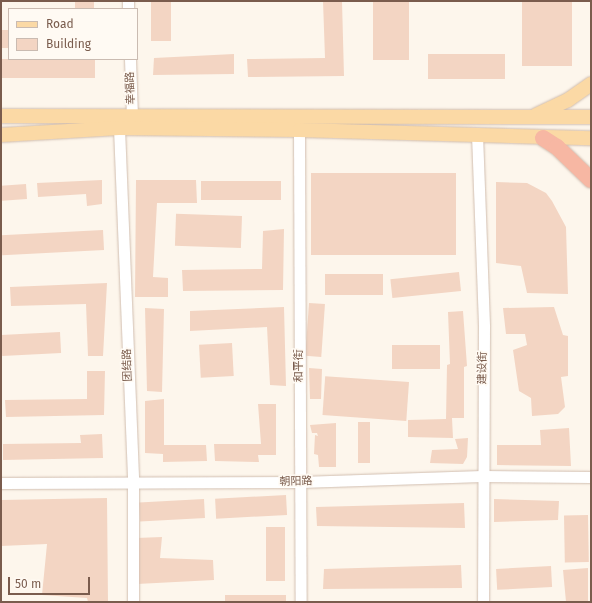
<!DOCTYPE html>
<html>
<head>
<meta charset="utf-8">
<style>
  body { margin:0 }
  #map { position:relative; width:592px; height:603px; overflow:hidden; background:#fdf6ec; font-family:"Fira Sans","Noto Sans SC",sans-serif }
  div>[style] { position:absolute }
  .building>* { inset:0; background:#f3d5c3; transform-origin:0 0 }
  .roads { filter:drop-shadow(0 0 1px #d1beb0) drop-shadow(0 0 1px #d1beb0) }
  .minor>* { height:11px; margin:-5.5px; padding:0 5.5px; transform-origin:5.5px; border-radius:5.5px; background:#fff }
  .major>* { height:14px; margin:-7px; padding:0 7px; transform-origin:7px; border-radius:7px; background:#fbd9a5 }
  .highway>* { height:16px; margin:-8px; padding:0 8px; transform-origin:8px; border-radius:8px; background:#f7b7a3 }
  span { translate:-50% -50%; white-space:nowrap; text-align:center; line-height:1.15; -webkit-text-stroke:3px #fffaf3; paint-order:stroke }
  .street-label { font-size:11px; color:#7a5c4d }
  .frame { position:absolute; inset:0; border:2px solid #7a5c4d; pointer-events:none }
  .legend { position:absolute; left:8px; top:8px; width:130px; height:52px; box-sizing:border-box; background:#fffaf3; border:1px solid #cabbb1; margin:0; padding:5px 7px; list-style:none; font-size:12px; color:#7a5c4d }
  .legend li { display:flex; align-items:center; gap:8px; height:20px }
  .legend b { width:20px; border:1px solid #cabbb1 }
  .scale { position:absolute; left:8px; top:577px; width:82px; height:18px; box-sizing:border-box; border:2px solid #7a5c4d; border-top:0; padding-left:5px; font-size:12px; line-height:14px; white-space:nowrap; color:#7a5c4d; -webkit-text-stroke:3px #fffaf3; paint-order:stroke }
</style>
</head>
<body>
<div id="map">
  <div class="building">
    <i style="left:75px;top:1px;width:19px;height:8px"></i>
    <i style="left:151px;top:1px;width:20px;height:40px"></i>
    <i style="clip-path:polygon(323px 1px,342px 1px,344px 76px,248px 77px,247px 59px,325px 58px)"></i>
    <i style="left:373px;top:1px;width:36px;height:59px"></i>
    <i style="left:522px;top:1px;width:50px;height:65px"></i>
    <i style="left:1px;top:30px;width:8px;height:18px"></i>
    <i style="clip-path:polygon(234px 54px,234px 74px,153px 75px,154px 58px)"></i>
    <i style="left:428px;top:54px;width:77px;height:25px"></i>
    <i style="left:1px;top:59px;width:94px;height:19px"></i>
    <i style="left:311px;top:173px;width:145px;height:82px"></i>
    <i style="clip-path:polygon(102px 180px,102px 204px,87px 206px,86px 194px,38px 197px,37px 183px)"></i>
    <i style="clip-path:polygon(136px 180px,196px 180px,197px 203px,157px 203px,153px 277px,168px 278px,168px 297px,135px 297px)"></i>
    <i style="left:201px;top:181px;width:80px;height:19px"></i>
    <i style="clip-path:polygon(496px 182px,527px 183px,546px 193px,552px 201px,566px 227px,568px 294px,527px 293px,521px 266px,496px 263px)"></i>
    <i style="left:26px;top:184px;width:15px;height:25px;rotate:86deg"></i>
    <i style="left:242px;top:216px;width:32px;height:66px;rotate:92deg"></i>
    <i style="clip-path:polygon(284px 229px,283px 290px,183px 291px,182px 270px,262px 269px,263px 231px)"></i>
    <i style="left:103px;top:230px;width:20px;height:102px;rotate:87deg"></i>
    <i style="left:459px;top:272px;width:19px;height:69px;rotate:84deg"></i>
    <i style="left:325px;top:274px;width:58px;height:21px"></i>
    <i style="clip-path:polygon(107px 283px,103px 356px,88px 356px,86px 304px,11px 306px,10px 287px)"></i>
    <i style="left:309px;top:303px;width:16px;height:53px;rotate:4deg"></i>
    <i style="clip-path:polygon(284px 307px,286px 386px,270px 385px,267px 327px,190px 331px,190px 311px)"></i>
    <i style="clip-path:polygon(554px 307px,563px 335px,568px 336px,568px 376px,561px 377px,565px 407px,558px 414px,532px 416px,531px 398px,519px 391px,513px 350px,527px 345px,525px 334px,506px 334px,503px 308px)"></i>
    <i style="clip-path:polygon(145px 308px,164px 309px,162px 392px,147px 391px)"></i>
    <i style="clip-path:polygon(463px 311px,467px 366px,464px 367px,464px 418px,452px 418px,453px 438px,408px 437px,408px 420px,446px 419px,447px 365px,450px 364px,448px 312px)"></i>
    <i style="left:60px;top:332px;width:21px;height:59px;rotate:87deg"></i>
    <i style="left:232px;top:343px;width:33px;height:33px;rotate:87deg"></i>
    <i style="left:392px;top:345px;width:48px;height:24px"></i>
    <i style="clip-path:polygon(309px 368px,322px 369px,321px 399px,310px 399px)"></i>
    <i style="clip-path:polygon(87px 371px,105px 371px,104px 415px,6px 417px,5px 400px,87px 399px)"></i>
    <i style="left:409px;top:382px;width:39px;height:84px;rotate:94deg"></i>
    <i style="clip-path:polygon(164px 399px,164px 445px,206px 445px,207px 461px,163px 462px,163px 454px,145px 453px,145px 401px)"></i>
    <i style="clip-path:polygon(258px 404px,276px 404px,276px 455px,258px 455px,259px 462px,215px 461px,214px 444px,261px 444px)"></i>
    <i style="left:358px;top:422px;width:12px;height:41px"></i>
    <i style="clip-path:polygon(336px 423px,336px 467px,319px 467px,318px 455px,314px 454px,315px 435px,318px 436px,317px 433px,312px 433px,310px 425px)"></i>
    <i style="clip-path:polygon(569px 428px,571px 466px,497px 465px,497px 445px,541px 445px,540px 430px)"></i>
    <i style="clip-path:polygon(102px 434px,103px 458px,3px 460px,3px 444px,81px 443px,80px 435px)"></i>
    <i style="clip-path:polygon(468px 438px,467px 457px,463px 464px,430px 463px,432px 450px,458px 449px,455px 439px)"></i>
    <i style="left:286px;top:495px;width:20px;height:71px;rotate:87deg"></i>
    <i style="clip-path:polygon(107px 498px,108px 602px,88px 602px,87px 598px,42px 595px,47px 544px,1px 546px,1px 500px)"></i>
    <i style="left:204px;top:499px;width:19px;height:65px;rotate:87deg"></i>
    <i style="clip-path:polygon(494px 499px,559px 501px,558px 520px,494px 522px)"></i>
    <i style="clip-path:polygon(464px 503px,465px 528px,317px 526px,316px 507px)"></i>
    <i style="left:588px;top:515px;width:47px;height:24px;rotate:89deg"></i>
    <i style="left:285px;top:527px;width:54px;height:19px;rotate:90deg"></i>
    <i style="clip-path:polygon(162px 537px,160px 558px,213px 560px,214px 580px,137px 584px,136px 538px)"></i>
    <i style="clip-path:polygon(461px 565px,462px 588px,323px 589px,324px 569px)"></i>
    <i style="left:551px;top:566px;width:21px;height:55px;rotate:87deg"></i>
    <i style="clip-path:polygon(588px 568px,588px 602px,566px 602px,563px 570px)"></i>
    <i style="left:225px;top:595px;width:61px;height:7px"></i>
  </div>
  <div class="roads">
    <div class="minor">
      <i style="left:128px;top:1px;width:8px;rotate:90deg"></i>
      <i style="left:130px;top:59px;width:58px;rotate:88deg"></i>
      <i style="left:119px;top:128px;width:355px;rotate:87.7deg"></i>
      <i style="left:133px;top:483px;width:119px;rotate:90deg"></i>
      <i style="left:299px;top:130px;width:472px;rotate:89.8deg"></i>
      <i style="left:477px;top:134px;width:193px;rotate:87.9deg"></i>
      <i style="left:484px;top:327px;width:275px;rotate:90.2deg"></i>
      <i style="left:1px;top:483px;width:299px;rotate:-0.2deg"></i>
      <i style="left:300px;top:482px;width:182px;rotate:-1.9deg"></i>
      <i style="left:482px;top:476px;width:109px;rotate:0.5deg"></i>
    </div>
    <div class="major">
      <i style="left:536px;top:115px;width:35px;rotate:-25deg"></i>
      <i style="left:568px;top:100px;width:28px;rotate:-35deg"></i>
      <i style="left:1px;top:116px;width:590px;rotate:0.1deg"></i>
      <i style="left:1px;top:135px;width:118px;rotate:-3.4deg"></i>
      <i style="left:119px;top:128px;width:180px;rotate:0.6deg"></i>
      <i style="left:299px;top:130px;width:292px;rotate:1.6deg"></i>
    </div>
    <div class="highway">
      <i style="left:543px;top:138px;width:17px;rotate:33deg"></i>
      <i style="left:557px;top:147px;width:47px;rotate:44.1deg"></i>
    </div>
  </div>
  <div class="street-label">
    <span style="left:131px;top:88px;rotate:-92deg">幸福路</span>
    <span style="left:128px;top:365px;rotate:-92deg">团结路</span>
    <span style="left:299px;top:366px;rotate:-90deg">和平街</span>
    <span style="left:483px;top:368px;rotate:-89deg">建设街</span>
    <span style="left:296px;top:482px;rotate:-1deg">朝阳路</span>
  </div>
  <div class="frame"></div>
  <ul class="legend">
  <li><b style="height:5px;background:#fbd9a5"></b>Road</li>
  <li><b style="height:11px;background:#f3d5c3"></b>Building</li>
  </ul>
  <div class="scale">50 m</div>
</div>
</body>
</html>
